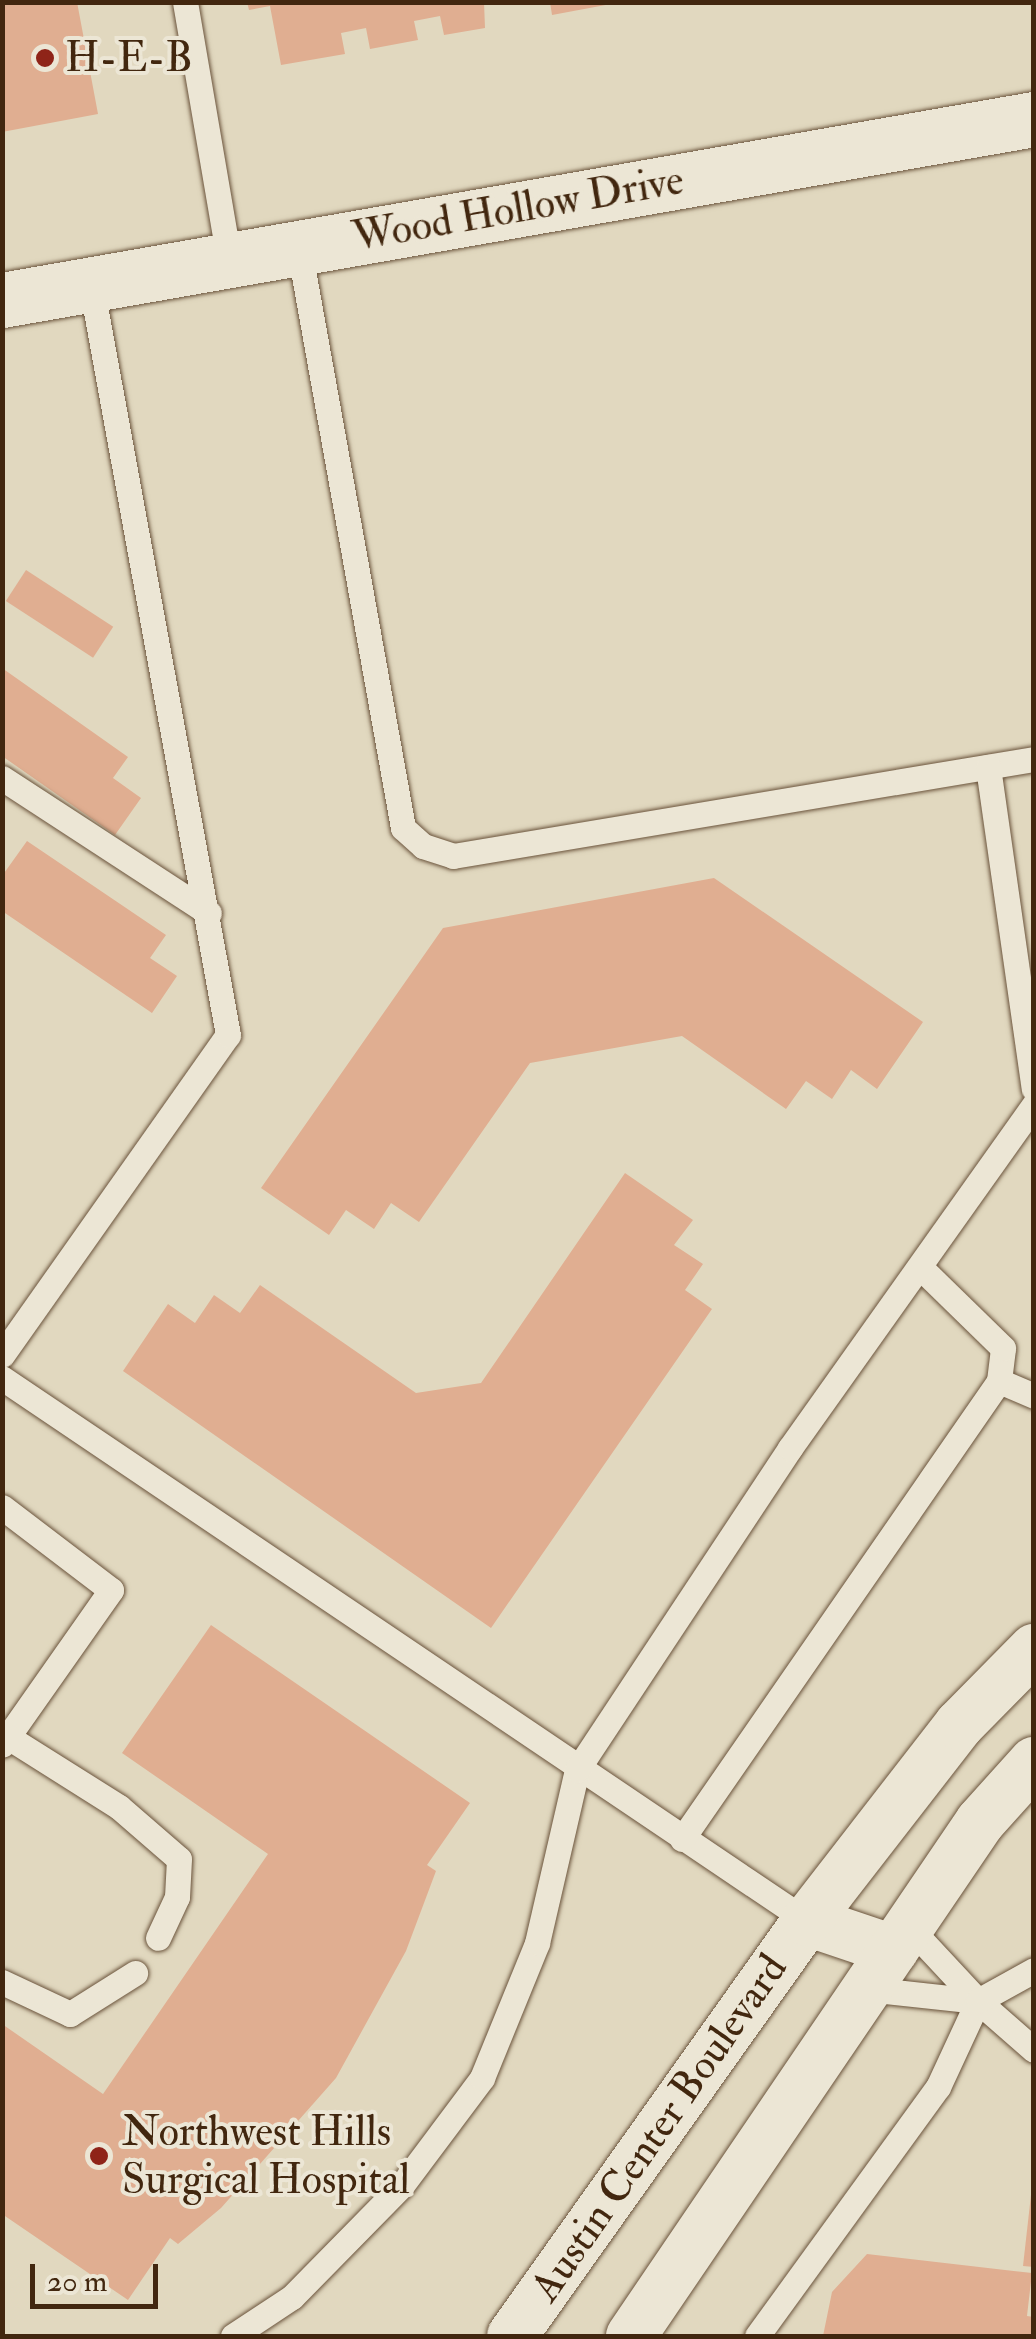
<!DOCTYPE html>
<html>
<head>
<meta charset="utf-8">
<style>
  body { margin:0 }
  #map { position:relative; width:1036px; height:2339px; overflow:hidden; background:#e1d8bf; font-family:"IM FELL Double Pica",serif }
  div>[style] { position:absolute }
  .building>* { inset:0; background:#e0ae91; transform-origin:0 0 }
  .roads { filter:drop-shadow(0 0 2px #6a533b) drop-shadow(0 0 2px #6a533b) }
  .lane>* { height:25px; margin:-12.5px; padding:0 12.5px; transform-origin:12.5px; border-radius:12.5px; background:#ece6d5 }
  .street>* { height:50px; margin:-25px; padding:0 25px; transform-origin:25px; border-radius:25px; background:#ece6d5 }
  .secondary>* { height:55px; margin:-27.5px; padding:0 27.5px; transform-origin:27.5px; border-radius:27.5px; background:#ece6d5 }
  .dots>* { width:28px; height:28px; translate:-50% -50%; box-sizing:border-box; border:5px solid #ece6d5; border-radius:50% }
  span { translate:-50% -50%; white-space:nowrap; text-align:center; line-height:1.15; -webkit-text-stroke:8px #ece6d5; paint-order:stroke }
  .poi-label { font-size:42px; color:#42270f }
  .left { translate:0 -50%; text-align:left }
  .street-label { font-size:42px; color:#42270f }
  .frame { position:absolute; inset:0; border:5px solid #42270f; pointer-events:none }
  .scale { position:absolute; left:30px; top:2264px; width:128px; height:45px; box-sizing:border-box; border:5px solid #42270f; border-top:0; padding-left:12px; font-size:30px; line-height:35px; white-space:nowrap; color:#42270f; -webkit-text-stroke:8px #ece6d5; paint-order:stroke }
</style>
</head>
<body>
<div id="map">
  <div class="building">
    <i style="clip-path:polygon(2px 2px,77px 2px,98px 114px,2px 132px)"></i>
    <i style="clip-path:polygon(247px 2px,484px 2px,485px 28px,444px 35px,440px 16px,414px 21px,418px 40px,370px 49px,366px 28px,341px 33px,345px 54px,281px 65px,270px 6px,249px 10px)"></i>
    <i style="clip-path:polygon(550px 2px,610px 2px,611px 4px,552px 15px)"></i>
    <i style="left:26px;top:570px;width:104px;height:37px;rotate:33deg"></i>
    <i style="clip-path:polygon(2px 668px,128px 757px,113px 778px,141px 798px,115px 835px,2px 756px)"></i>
    <i style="clip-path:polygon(27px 841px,166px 935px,150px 958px,177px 976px,152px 1013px,2px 911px,2px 876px)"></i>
    <i style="clip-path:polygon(714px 878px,923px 1022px,877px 1089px,851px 1070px,832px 1099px,806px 1081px,786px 1109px,682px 1036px,530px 1063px,419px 1222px,391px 1203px,374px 1229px,346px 1210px,329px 1235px,261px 1188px,443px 928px)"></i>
    <i style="clip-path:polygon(625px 1173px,693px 1220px,674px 1245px,703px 1264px,685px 1290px,712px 1309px,491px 1628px,123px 1371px,168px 1304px,195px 1323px,214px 1295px,240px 1313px,260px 1285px,416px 1393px,481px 1383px)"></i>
    <i style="clip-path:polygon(211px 1625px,470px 1803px,427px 1865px,436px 1871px,406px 1951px,336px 2078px,221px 2208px,178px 2244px,170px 2238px,128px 2300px,2px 2214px,2px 2024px,103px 2094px,268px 1854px,122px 1753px)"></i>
    <i style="clip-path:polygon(1031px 2195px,1034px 2195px,1034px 2267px,1023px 2266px)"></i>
    <i style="clip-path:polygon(867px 2254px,1032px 2273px,1027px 2316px,1034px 2317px,1034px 2336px,823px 2336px,832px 2292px)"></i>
  </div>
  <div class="roads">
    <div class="lane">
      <i style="left:185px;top:2px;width:262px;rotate:80.3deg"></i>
      <i style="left:299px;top:248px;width:589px;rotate:79.83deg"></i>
      <i style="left:403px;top:828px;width:27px;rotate:42deg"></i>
      <i style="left:423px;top:846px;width:32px;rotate:18deg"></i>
      <i style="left:453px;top:856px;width:589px;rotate:-9.48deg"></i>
      <i style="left:988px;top:767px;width:325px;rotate:81.9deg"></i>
      <i style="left:2px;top:778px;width:247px;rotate:33.1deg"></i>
      <i style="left:2px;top:1355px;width:392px;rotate:-54.8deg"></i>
      <i style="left:228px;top:1035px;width:763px;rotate:-100.34deg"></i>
      <i style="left:2px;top:1378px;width:971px;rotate:34deg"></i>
      <i style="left:999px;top:1381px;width:38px;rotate:23deg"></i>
      <i style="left:2px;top:1507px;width:137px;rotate:37.3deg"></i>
      <i style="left:111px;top:1590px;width:189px;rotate:125.1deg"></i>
      <i style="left:8px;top:1737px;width:131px;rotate:32.2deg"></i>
      <i style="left:119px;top:1807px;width:79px;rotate:40.9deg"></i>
      <i style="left:179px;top:1859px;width:38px;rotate:93deg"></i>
      <i style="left:177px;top:1897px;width:45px;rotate:114.9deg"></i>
      <i style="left:682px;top:1839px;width:557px;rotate:-55.31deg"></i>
      <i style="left:999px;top:1381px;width:33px;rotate:-83deg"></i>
      <i style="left:1003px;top:1348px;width:115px;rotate:-135.7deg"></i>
      <i style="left:2px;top:1982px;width:75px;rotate:25.2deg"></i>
      <i style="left:70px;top:2014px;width:77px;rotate:-32.2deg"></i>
      <i style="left:867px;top:1989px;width:112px;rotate:6.2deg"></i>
      <i style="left:978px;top:2001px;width:101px;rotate:-133deg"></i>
      <i style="left:978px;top:2001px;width:74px;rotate:41.2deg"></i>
      <i style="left:233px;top:2336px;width:71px;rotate:-33.5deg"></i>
      <i style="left:292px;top:2297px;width:157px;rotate:-45.5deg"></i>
      <i style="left:402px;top:2185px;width:134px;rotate:-53.2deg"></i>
      <i style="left:482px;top:2078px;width:146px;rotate:-67.8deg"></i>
      <i style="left:537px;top:1943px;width:178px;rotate:-77deg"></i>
      <i style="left:577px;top:1770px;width:386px;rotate:-56.5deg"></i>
      <i style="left:790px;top:1448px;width:421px;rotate:-54.6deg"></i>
      <i style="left:757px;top:2336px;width:308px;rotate:-54deg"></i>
      <i style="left:938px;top:2087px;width:95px;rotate:-65.1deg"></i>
      <i style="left:978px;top:2001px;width:64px;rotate:-29deg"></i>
    </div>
    <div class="street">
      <i style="left:807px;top:1921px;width:91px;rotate:18.6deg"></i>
      <i style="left:512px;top:2336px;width:509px;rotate:-54.59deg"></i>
      <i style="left:807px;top:1921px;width:248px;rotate:-52.2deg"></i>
      <i style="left:959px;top:1725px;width:107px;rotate:-45.4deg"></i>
      <i style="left:631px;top:2336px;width:621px;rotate:-55.82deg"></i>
      <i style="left:980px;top:1822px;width:81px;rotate:-48deg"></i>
    </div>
    <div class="secondary">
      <i style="left:2px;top:300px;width:1048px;rotate:-9.95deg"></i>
    </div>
  </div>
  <div class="dots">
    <i style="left:45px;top:58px;background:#8f2418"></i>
    <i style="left:99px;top:2156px;background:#8f2418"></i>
  </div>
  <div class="poi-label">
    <span class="left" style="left:65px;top:58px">H-E-B</span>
    <span class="left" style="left:122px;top:2156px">Northwest Hills<br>Surgical Hospital</span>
  </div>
  <div class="street-label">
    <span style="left:518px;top:209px;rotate:-10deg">Wood Hollow Drive</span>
    <span style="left:659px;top:2128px;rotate:-55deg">Austin Center Boulevard</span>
  </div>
  <div class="frame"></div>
  <div class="scale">20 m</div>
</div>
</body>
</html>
